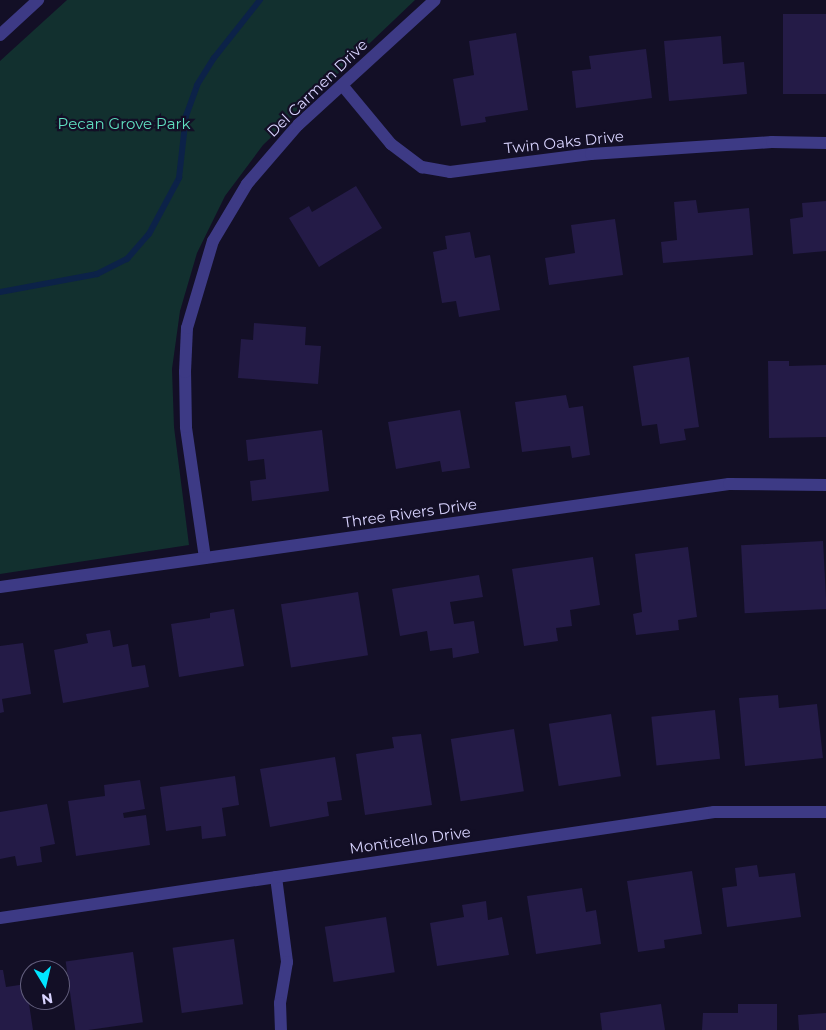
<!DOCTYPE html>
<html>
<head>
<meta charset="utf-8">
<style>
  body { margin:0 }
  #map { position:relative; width:826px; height:1030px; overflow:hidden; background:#130f26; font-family:Montserrat,sans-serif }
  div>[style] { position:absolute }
  .green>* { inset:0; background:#12302f }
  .stream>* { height:6px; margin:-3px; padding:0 3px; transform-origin:3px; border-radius:3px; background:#0c2248 }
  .building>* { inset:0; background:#241b47; transform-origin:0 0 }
  .minor>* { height:12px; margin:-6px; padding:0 6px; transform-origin:6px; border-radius:6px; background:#3d3a85 }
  span { translate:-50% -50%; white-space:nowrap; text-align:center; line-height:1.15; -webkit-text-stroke:4.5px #130f26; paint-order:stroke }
  .street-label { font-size:15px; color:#d9d4ff }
  .park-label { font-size:15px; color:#5fe0c0 }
  .north { position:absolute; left:20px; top:960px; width:50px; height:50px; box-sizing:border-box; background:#130f26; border:1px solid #625e7d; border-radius:50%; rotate:171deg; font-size:14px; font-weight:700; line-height:20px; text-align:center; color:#d9d4ff }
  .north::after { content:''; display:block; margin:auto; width:18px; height:22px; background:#00e5ff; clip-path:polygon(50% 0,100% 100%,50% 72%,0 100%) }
</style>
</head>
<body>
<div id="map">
  <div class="green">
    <i style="clip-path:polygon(67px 0,415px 0,263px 145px,225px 196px,197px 253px,180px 311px,172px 369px,174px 427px,189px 545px,0 574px,0 61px)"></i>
  </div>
  <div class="stream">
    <i style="left:0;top:292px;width:99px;rotate:-10.5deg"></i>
    <i style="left:97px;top:274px;width:34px;rotate:-27deg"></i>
    <i style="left:127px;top:259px;width:33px;rotate:-49deg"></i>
    <i style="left:149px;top:234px;width:64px;rotate:-61.8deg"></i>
    <i style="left:179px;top:178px;width:62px;rotate:-83.6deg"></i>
    <i style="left:186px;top:116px;width:33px;rotate:-70deg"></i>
    <i style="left:197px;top:85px;width:32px;rotate:-58deg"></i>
    <i style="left:214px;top:58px;width:74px;rotate:-51.6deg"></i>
  </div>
  <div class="building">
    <i style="left:826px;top:14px;width:80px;height:43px;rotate:90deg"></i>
    <i style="clip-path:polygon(516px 33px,528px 110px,485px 117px,486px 122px,461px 126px,453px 79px,474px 75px,469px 41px)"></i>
    <i style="clip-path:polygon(721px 36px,723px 64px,744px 62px,747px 94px,669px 101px,664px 41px)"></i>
    <i style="clip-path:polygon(646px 49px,652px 98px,576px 108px,572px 71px,591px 69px,589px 56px)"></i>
    <i style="clip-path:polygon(356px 186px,382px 228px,319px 267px,289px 218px,309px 206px,312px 212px)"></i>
    <i style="clip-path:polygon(696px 200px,698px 213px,749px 208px,753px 255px,663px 263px,661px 242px,677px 240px,674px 202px)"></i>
    <i style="clip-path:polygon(826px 201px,826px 251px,793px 254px,790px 219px,803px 217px,802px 203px)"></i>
    <i style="clip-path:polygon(615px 219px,623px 275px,549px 285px,545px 258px,575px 253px,571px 225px)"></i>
    <i style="clip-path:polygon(470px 232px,475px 258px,490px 255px,500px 310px,459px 317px,456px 301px,442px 303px,433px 252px,447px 249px,445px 236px)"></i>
    <i style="clip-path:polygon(254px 323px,306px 327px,305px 345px,321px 346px,318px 384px,238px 378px,241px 339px,253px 340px)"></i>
    <i style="clip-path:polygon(689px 357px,699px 427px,684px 429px,686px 440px,660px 444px,657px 424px,642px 426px,633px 366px)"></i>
    <i style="clip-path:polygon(768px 361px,789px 361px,789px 366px,826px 365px,826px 437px,769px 438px)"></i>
    <i style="clip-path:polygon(566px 395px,569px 408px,583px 406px,590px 455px,572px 458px,570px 446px,522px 452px,515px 402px)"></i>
    <i style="clip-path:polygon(460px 410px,470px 468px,442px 472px,440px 461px,396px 469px,388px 422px)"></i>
    <i style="clip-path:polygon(322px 430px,329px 491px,252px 501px,250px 481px,266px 479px,264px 459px,248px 461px,246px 440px)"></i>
    <i style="left:823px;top:541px;width:68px;height:82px;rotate:87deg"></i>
    <i style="clip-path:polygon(688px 547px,697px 617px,678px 620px,679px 630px,636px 635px,633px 614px,642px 612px,635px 554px)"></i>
    <i style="clip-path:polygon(593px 557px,600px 605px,570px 610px,572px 626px,556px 628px,558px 641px,524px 646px,512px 569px)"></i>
    <i style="clip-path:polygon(479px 575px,483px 597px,450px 602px,454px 624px,474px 621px,479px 653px,453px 658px,452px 648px,430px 651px,427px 631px,400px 636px,392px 589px)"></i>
    <i style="left:358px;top:592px;width:64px;height:78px;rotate:81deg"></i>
    <i style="clip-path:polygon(234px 609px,244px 666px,179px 677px,171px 624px,210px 618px,210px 613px)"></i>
    <i style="clip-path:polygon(110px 630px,113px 647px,128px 644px,132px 667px,145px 665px,149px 687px,63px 703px,54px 650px,88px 643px,86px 634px)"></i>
    <i style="clip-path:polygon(23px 643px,31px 694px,2px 699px,4px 712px,0 713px,0 646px)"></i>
    <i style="clip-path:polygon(778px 695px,779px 708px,817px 704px,823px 758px,745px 766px,739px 698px)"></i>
    <i style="left:715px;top:710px;width:49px;height:64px;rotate:84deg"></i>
    <i style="left:611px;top:714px;width:63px;height:63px;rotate:81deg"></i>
    <i style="left:514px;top:729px;width:63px;height:64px;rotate:81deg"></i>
    <i style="clip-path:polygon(421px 734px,432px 805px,365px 815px,356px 754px,394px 748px,392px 737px)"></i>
    <i style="clip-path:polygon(335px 757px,342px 800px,327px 802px,329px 816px,270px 827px,260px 769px)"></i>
    <i style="clip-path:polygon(235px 776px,239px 805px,222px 808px,226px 836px,202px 839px,201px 826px,166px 831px,160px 787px)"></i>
    <i style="clip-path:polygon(140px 780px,145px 809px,123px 813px,124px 818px,146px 815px,150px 845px,76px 856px,68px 801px,105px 796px,104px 785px)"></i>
    <i style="clip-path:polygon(47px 804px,55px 844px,40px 847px,42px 862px,17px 866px,15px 856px,0 859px,0 812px)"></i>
    <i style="clip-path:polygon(757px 865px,759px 877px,795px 873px,801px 917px,727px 927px,722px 888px,737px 886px,735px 868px)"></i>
    <i style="clip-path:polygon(692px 871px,702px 934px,664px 940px,665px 948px,638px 952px,627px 881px)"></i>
    <i style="clip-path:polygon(582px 888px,586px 912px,596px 910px,601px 944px,536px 954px,527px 896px)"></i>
    <i style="clip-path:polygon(486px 901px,488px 920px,502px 917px,509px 955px,437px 966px,430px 923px,464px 917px,462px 905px)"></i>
    <i style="left:386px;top:917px;width:56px;height:62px;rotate:81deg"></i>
    <i style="left:234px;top:939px;width:66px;height:62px;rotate:82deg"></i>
    <i style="left:133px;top:952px;width:71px;height:68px;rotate:82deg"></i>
    <i style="clip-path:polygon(0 970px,3px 970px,6px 987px,26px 984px,33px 1030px,0 1030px)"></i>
    <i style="clip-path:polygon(661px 1004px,665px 1030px,602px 1030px,600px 1013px)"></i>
    <i style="clip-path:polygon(738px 1004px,777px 1004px,777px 1030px,702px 1030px,703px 1013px,738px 1013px)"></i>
    <i style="clip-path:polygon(826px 1013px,826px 1030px,799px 1030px,798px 1015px)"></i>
  </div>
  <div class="minor">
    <i style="left:0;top:35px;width:52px;rotate:-42.6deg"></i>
    <i style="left:342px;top:85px;width:77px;rotate:50.3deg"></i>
    <i style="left:391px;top:144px;width:39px;rotate:37deg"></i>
    <i style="left:422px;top:167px;width:28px;rotate:10deg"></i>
    <i style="left:450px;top:172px;width:142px;rotate:-7.3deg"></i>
    <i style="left:591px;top:154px;width:181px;rotate:-3.8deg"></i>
    <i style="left:772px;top:142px;width:54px;rotate:1.1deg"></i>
    <i style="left:205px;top:558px;width:132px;rotate:-98.3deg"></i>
    <i style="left:186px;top:427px;width:55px;rotate:-91deg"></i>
    <i style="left:185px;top:372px;width:44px;rotate:-87.4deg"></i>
    <i style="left:187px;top:328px;width:91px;rotate:-73.4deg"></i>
    <i style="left:213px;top:241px;width:66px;rotate:-59.2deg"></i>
    <i style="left:247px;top:184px;width:78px;rotate:-49.2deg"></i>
    <i style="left:298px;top:125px;width:185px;rotate:-42.4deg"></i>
    <i style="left:0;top:587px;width:736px;rotate:-8.04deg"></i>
    <i style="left:729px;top:484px;width:97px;rotate:0.6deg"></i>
    <i style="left:276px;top:877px;width:86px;rotate:82.6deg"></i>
    <i style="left:287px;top:962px;width:42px;rotate:99.7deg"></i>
    <i style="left:280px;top:1003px;width:27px;rotate:88deg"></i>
    <i style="left:0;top:918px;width:722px;rotate:-8.44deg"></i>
    <i style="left:714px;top:812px;width:112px"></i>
  </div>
  <div class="street-label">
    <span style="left:317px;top:88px;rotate:-44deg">Del Carmen Drive</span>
    <span style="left:564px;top:142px;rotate:-6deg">Twin Oaks Drive</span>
    <span style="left:410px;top:513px;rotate:-8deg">Three Rivers Drive</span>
    <span style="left:410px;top:840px;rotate:-8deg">Monticello Drive</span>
  </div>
  <div class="park-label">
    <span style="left:124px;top:124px">Pecan Grove Park</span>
  </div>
  <div class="north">N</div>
</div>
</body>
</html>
